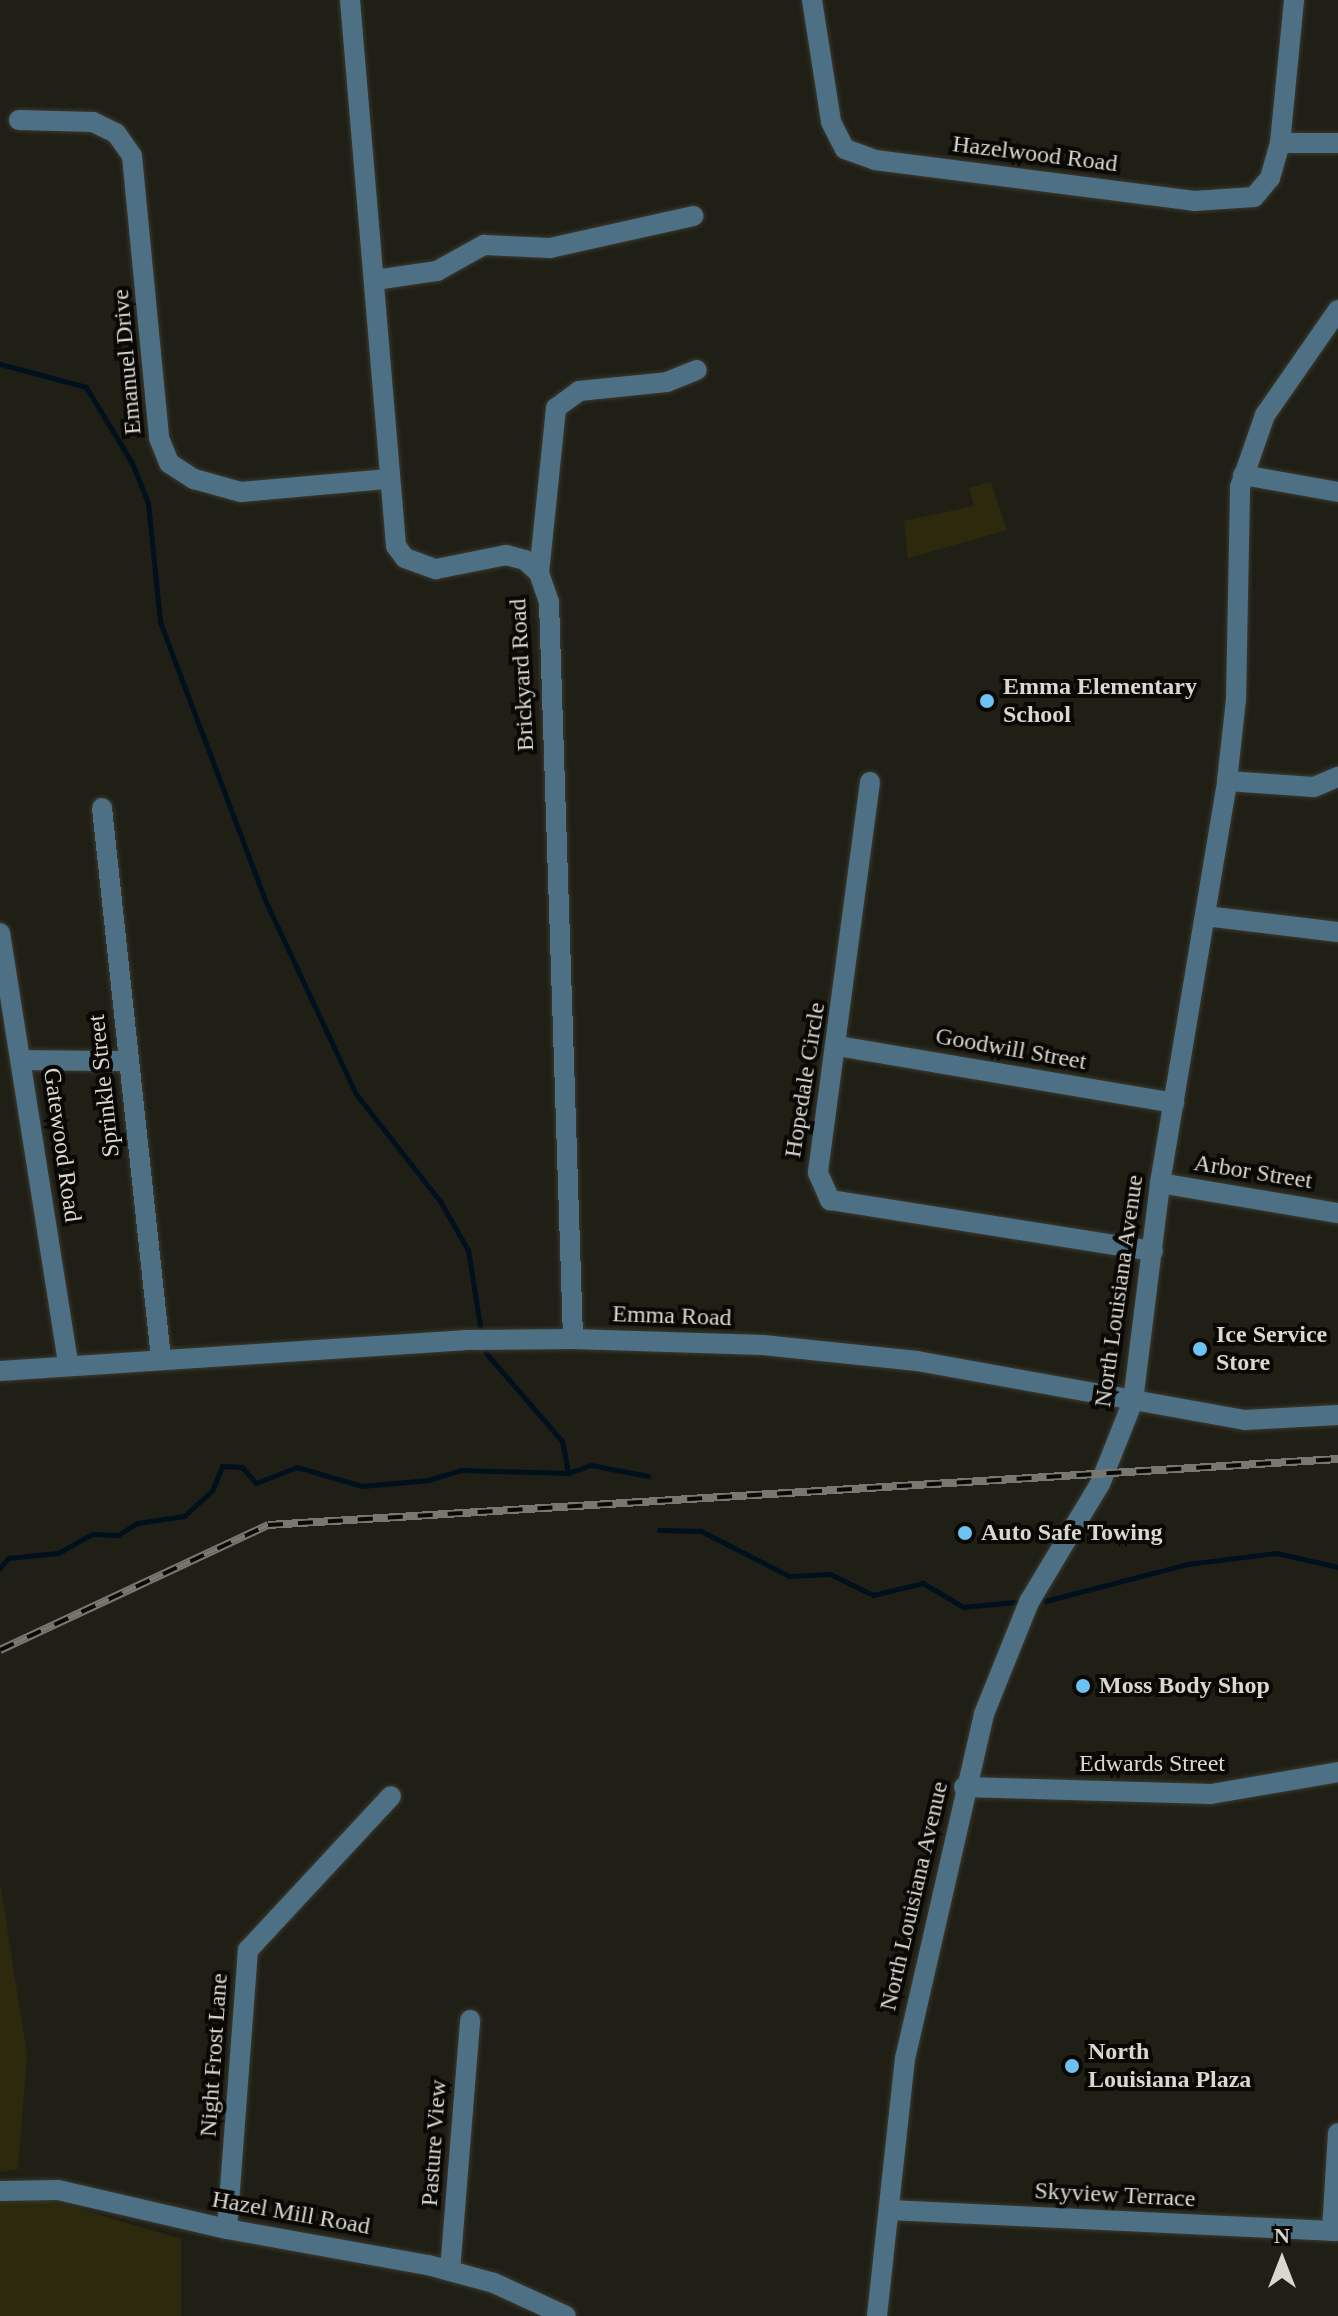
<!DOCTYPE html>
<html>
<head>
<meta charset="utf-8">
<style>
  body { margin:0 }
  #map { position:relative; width:1338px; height:2316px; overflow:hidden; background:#201f15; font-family:"Times New Roman",serif }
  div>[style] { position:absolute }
  .green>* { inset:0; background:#2c290d }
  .stream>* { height:5px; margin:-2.5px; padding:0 2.5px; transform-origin:2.5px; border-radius:2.5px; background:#00101d }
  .roads { filter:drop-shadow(0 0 2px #3a392f) drop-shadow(0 0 2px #3a392f) }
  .minor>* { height:20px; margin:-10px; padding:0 10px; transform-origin:10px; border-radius:10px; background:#4d7085 }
  .rail>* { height:8px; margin-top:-4px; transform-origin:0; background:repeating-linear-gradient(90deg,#090805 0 15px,#79786f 0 30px); box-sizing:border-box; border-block:2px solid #79786f }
  .dots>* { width:22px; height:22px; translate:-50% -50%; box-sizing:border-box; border:4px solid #090805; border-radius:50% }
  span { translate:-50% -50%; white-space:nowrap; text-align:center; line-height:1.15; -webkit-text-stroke:8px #090805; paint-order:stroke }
  .street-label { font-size:24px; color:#d8d7d0 }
  .poi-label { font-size:24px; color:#d8d7d0; font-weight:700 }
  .left { translate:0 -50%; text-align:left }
  .north { position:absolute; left:1242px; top:2220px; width:80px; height:80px; -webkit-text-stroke:6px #090805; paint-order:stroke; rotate:0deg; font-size:22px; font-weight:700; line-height:32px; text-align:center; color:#d8d7d0 }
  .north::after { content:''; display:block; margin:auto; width:28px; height:36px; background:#d8d7d0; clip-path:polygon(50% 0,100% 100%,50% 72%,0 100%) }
</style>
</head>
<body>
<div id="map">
  <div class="green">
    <i style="clip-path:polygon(991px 482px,1007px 530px,908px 558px,904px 521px,974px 506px,969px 488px)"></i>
    <i style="clip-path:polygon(0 1882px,27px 2056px,18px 2169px,0 2172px)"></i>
    <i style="clip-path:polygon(50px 2200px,181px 2239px,181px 2316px,0 2316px,0 2202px)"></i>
  </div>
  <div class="stream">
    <i style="left:0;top:364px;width:89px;rotate:15deg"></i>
    <i style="left:86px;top:387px;width:89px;rotate:58.8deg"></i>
    <i style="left:132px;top:463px;width:43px;rotate:68.2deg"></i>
    <i style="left:148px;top:503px;width:120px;rotate:84.2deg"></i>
    <i style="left:160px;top:622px;width:297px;rotate:69.3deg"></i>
    <i style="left:265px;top:900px;width:214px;rotate:64.9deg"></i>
    <i style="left:356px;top:1094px;width:136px;rotate:51.9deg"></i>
    <i style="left:440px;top:1201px;width:56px;rotate:60.3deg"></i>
    <i style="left:468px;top:1250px;width:77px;rotate:81deg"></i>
    <i style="left:486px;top:1353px;width:116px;rotate:49.2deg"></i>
    <i style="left:562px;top:1441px;width:33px;rotate:79deg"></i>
    <i style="left:659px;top:1530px;width:42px;rotate:1.4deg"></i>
    <i style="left:701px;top:1531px;width:99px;rotate:27.1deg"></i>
    <i style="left:789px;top:1576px;width:41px;rotate:-2.8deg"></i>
    <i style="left:830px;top:1574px;width:48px;rotate:26deg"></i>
    <i style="left:873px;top:1595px;width:51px;rotate:-13.5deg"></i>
    <i style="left:923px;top:1583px;width:47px;rotate:31deg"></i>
    <i style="left:963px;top:1607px;width:53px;rotate:-5.4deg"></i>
    <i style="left:0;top:1568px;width:13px;rotate:-51deg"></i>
    <i style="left:8px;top:1558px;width:50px;rotate:-5.7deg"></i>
    <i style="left:58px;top:1553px;width:39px;rotate:-29deg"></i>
    <i style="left:92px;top:1534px;width:26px;rotate:2deg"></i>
    <i style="left:118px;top:1535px;width:22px;rotate:-32deg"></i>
    <i style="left:137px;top:1523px;width:48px;rotate:-8.5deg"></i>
    <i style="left:184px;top:1516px;width:38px;rotate:-42deg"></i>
    <i style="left:212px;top:1491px;width:27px;rotate:-68deg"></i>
    <i style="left:222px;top:1466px;width:20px;rotate:3deg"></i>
    <i style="left:242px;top:1467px;width:21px;rotate:49deg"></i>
    <i style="left:256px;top:1483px;width:44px;rotate:-21.3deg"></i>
    <i style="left:297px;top:1467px;width:68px;rotate:16.3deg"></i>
    <i style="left:362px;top:1486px;width:66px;rotate:-5.2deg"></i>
    <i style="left:428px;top:1480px;width:34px;rotate:-17deg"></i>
    <i style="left:460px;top:1470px;width:108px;rotate:1.6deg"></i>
    <i style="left:568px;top:1473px;width:24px;rotate:-19deg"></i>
    <i style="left:591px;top:1465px;width:58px;rotate:10.9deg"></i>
    <i style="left:1045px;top:1601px;width:148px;rotate:-14.5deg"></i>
    <i style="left:1188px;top:1564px;width:89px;rotate:-7.1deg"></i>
    <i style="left:1276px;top:1553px;width:64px;rotate:12.7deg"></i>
  </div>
  <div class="roads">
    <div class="minor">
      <i style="left:350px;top:0;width:548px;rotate:85.18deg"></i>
      <i style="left:396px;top:546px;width:15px;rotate:53deg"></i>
      <i style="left:405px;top:558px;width:33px;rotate:20deg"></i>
      <i style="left:436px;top:569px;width:71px;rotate:-11.3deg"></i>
      <i style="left:506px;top:555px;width:20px;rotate:15deg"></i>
      <i style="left:525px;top:560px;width:19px;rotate:43deg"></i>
      <i style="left:539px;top:573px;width:31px;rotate:71deg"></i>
      <i style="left:549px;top:602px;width:737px;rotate:88.13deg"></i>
      <i style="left:812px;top:0;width:123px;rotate:81.1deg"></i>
      <i style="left:831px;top:122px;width:30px;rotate:63deg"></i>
      <i style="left:845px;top:149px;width:32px;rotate:20deg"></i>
      <i style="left:875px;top:160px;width:322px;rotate:7.3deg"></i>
      <i style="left:1194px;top:201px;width:60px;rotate:-3.8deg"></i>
      <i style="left:1254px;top:197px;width:25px;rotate:-50deg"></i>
      <i style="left:1270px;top:178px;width:36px;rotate:-74deg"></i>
      <i style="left:1280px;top:143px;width:144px;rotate:-84.4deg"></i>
      <i style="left:19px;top:120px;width:74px;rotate:1.5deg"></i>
      <i style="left:93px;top:122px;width:25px;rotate:26deg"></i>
      <i style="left:116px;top:133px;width:28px;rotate:55deg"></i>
      <i style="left:132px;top:156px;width:283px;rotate:84.5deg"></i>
      <i style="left:159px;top:438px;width:27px;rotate:68deg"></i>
      <i style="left:169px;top:463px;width:30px;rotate:33deg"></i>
      <i style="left:194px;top:479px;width:49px;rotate:15.5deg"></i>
      <i style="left:241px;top:492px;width:148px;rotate:-5.1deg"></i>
      <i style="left:1280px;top:143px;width:58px"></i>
      <i style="left:375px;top:280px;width:63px;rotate:-8.3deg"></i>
      <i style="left:437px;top:271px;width:54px;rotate:-29deg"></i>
      <i style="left:484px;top:245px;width:66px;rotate:2.6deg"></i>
      <i style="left:550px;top:248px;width:147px;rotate:-12.6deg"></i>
      <i style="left:1243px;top:475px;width:97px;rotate:10.1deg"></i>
      <i style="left:539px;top:573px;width:166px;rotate:-84.1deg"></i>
      <i style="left:556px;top:408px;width:29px;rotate:-36deg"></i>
      <i style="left:579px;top:391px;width:88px;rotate:-5.8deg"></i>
      <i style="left:667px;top:382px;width:32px;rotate:-22deg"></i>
      <i style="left:1227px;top:781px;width:87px;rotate:3.9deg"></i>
      <i style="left:1314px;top:787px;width:26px;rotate:-23deg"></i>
      <i style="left:870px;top:782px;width:394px;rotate:97.6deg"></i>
      <i style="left:818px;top:1173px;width:30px;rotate:66deg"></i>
      <i style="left:830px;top:1200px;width:327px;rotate:9deg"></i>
      <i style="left:102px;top:808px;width:553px;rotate:83.88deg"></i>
      <i style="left:1205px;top:916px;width:134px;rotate:6.9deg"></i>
      <i style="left:0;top:933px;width:436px;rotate:81deg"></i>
      <i style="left:838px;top:1046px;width:341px;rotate:9.6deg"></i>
      <i style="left:23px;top:1060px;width:103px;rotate:0.6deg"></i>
      <i style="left:1160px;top:1183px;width:181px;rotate:9.6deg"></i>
      <i style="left:0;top:1371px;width:465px;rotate:-3.8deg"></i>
      <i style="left:464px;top:1340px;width:109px;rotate:-0.5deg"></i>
      <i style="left:573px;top:1339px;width:190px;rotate:1.8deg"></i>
      <i style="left:763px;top:1345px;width:155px;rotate:5.9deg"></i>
      <i style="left:917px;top:1361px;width:333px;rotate:10.2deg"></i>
      <i style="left:1245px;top:1420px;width:93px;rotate:-3.1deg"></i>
      <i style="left:964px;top:1787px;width:247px;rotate:1.6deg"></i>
      <i style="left:1211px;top:1794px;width:129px;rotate:-9.8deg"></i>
      <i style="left:0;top:2191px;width:58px;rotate:-1deg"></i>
      <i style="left:58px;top:2190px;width:173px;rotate:13deg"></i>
      <i style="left:227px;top:2229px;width:204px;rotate:10.2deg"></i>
      <i style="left:428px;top:2265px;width:68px;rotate:15.3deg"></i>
      <i style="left:494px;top:2283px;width:79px;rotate:24.6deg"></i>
      <i style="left:889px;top:2210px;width:449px;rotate:2.7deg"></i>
      <i style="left:227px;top:2229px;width:280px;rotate:-85.7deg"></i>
      <i style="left:248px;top:1950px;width:210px;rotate:-47.1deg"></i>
      <i style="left:1332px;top:2231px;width:98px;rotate:-86.5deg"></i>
      <i style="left:450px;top:2271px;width:252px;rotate:-85.4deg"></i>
      <i style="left:877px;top:2316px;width:259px;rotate:-83.8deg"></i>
      <i style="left:905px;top:2059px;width:354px;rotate:-77.1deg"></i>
      <i style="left:984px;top:1714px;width:121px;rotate:-68.1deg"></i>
      <i style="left:1029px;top:1602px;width:138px;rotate:-59deg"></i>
      <i style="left:1100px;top:1484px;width:89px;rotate:-68.3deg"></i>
      <i style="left:1133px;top:1401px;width:220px;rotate:-82.9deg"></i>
      <i style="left:1160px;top:1183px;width:408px;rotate:-80.5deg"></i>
      <i style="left:1227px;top:781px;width:81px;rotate:-83.7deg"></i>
      <i style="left:1236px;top:700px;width:213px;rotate:-88.9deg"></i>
      <i style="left:1240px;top:487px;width:76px;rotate:-70.9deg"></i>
      <i style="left:1265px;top:415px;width:128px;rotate:-55.2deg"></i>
    </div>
  </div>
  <div class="rail">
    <i style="left:0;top:1650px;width:296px;rotate:-25deg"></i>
    <i style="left:268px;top:1525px;width:1072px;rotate:-3.53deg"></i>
  </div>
  <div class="dots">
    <i style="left:987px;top:701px;background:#6dc2f3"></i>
    <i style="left:1200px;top:1349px;background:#6dc2f3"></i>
    <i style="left:965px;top:1533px;background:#6dc2f3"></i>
    <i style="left:1083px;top:1686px;background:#6dc2f3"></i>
    <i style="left:1072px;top:2066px;background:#6dc2f3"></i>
  </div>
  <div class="street-label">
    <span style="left:1035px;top:154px;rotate:7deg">Hazelwood Road</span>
    <span style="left:127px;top:362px;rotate:-95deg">Emanuel Drive</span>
    <span style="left:522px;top:675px;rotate:-93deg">Brickyard Road</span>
    <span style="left:1011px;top:1049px;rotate:10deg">Goodwill Street</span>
    <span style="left:805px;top:1080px;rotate:-81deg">Hopedale Circle</span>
    <span style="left:104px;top:1086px;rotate:-96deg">Sprinkle Street</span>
    <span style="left:62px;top:1145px;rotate:82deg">Gatewood Road</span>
    <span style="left:1253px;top:1172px;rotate:9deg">Arbor Street</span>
    <span style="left:1119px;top:1291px;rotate:-82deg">North Louisiana Avenue</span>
    <span style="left:672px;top:1316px;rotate:2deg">Emma Road</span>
    <span style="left:1152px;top:1764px">Edwards Street</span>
    <span style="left:914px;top:1896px;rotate:-77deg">North Louisiana Avenue</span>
    <span style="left:214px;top:2055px;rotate:-86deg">Night Frost Lane</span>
    <span style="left:434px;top:2143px;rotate:-86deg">Pasture View</span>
    <span style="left:1115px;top:2195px;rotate:3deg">Skyview Terrace</span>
    <span style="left:291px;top:2213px;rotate:10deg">Hazel Mill Road</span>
  </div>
  <div class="poi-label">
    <span class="left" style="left:1003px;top:701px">Emma Elementary<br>School</span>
    <span class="left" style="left:1216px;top:1349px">Ice Service<br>Store</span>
    <span class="left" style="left:981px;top:1533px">Auto Safe Towing</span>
    <span class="left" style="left:1099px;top:1686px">Moss Body Shop</span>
    <span class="left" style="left:1088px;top:2066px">North<br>Louisiana Plaza</span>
  </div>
  <div class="north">N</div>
</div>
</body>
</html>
